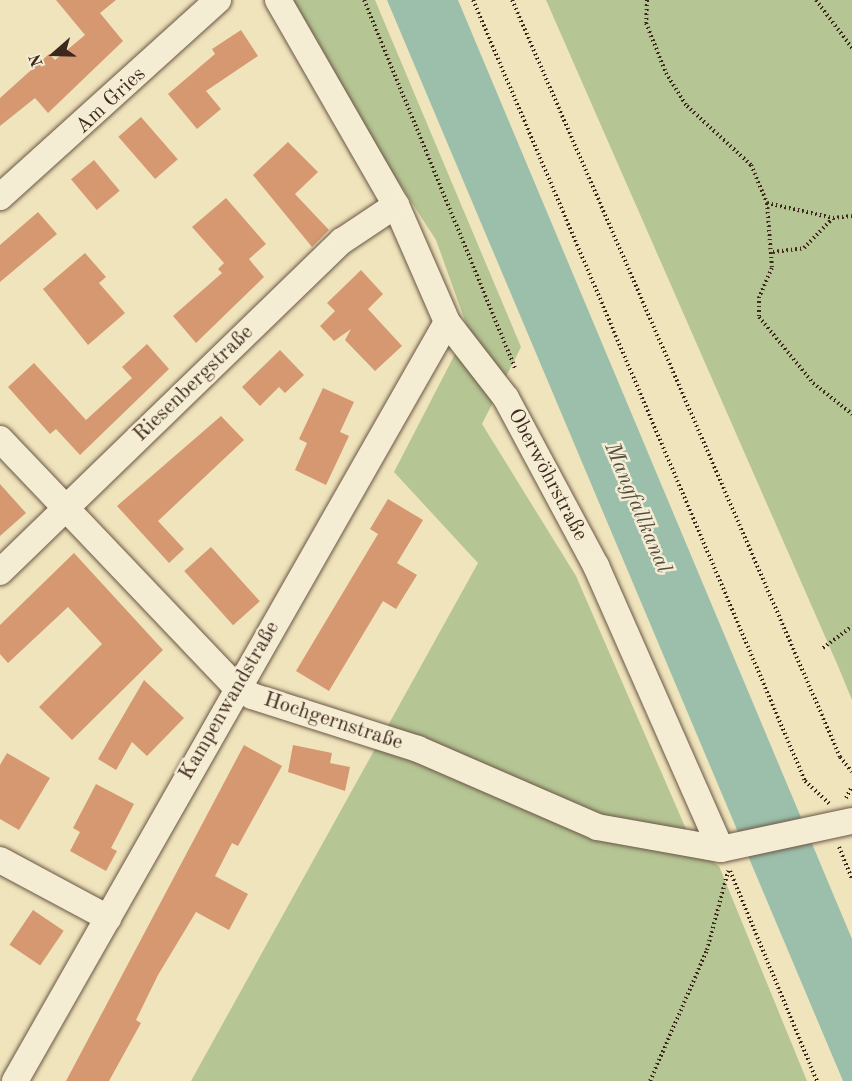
<!DOCTYPE html>
<html>
<head>
<meta charset="utf-8">
<style>
  body { margin:0 }
  #map { position:relative; width:852px; height:1081px; overflow:hidden; background:#f0e4bc; font-family:"Old Standard TT",serif }
  div>[style] { position:absolute }
  .green>* { inset:0; background:#b5c594 }
  .water>* { inset:0; background:#9bbfab }
  .building>* { inset:0; background:#d69871; transform-origin:0 0 }
  .path>* { height:4px; margin-top:-2px; transform-origin:0; background:repeating-linear-gradient(90deg,#3e281d 0 1.5px,transparent 0 4.5px) }
  .roads { filter:drop-shadow(0 0 2px #6a5745) drop-shadow(0 0 2px #6a5745) }
  .minor>* { height:26px; margin:-13px; padding:0 13px; transform-origin:13px; border-radius:13px; background:#f5edd3 }
  span { translate:-50% -50%; white-space:nowrap; text-align:center; line-height:1.15; -webkit-text-stroke:5px #f5edd3; paint-order:stroke }
  .street-label { font-size:21px; color:#3e281d }
  .water-label { font-size:22px; color:#554e40; font-style:italic }
  .north { position:absolute; left:24px; top:24px; width:60px; height:60px; -webkit-text-stroke:4px #f5edd3; paint-order:stroke; rotate:250deg; font-size:16px; font-weight:700; line-height:24px; text-align:center; color:#3e281d }
  .north::after { content:''; display:block; margin:auto; width:21px; height:27px; background:#3e281d; clip-path:polygon(50% 0,100% 100%,50% 72%,0 100%) }
</style>
</head>
<body>
<div id="map">
  <div class="green">
    <i style="clip-path:polygon(281px 0,375px 0,521px 347px,482px 424px,576px 576px,696px 852px,719px 866px,807px 1081px,191px 1081px,478px 563px,394px 472px,468px 329px,436px 240px)"></i>
    <i style="clip-path:polygon(546px 0,852px 0,852px 700px,838px 666px)"></i>
  </div>
  <div class="water">
    <i style="clip-path:polygon(387px 0,458px 0,852px 939px,852px 1081px,843px 1081px)"></i>
  </div>
  <div class="building">
    <i style="clip-path:polygon(56px 0,116px 0,100px 13px,123px 41px,48px 113px,35px 98px,0 126px,0 98px,49px 54px,55px 60px,85px 35px)"></i>
    <i style="clip-path:polygon(241px 30px,258px 56px,206px 91px,221px 109px,197px 129px,168px 94px,215px 54px,212px 49px)"></i>
    <i style="left:141px;top:117px;width:56px;height:30px;rotate:49deg"></i>
    <i style="clip-path:polygon(288px 142px,318px 172px,295px 194px,329px 230px,312px 247px,253px 175px)"></i>
    <i style="left:94px;top:160px;width:40px;height:30px;rotate:50deg"></i>
    <i style="clip-path:polygon(226px 198px,266px 244px,249px 259px,264px 277px,196px 343px,173px 316px,222px 273px,218px 269px,224px 263px,192px 227px)"></i>
    <i style="clip-path:polygon(38px 212px,57px 234px,0 282px,0 245px)"></i>
    <i style="clip-path:polygon(85px 253px,106px 277px,99px 283px,125px 313px,88px 345px,43px 289px)"></i>
    <i style="clip-path:polygon(361px 270px,383px 294px,368px 309px,402px 346px,375px 371px,345px 340px,351px 329px,334px 341px,320px 326px,335px 311px,327px 303px)"></i>
    <i style="clip-path:polygon(147px 344px,169px 369px,80px 455px,56px 429px,50px 434px,8px 387px,34px 363px,86px 420px,132px 378px,122px 367px)"></i>
    <i style="clip-path:polygon(280px 350px,304px 375px,285px 393px,279px 387px,260px 406px,242px 387px)"></i>
    <i style="clip-path:polygon(323px 388px,354px 402px,340px 432px,349px 436px,326px 485px,295px 470px,307px 443px,299px 439px)"></i>
    <i style="clip-path:polygon(221px 416px,244px 440px,158px 521px,184px 549px,169px 563px,117px 506px)"></i>
    <i style="clip-path:polygon(0 484px,26px 513px,0 536px)"></i>
    <i style="clip-path:polygon(388px 499px,423px 520px,397px 563px,417px 575px,396px 609px,383px 601px,329px 691px,296px 671px,378px 534px,370px 529px)"></i>
    <i style="left:211px;top:547px;width:73px;height:36px;rotate:48deg"></i>
    <i style="clip-path:polygon(74px 553px,163px 650px,72px 740px,39px 707px,102px 644px,68px 607px,8px 663px,0 654px,0 625px)"></i>
    <i style="clip-path:polygon(144px 680px,184px 718px,147px 756px,132px 742px,116px 770px,98px 759px)"></i>
    <i style="clip-path:polygon(244px 745px,282px 766px,238px 846px,232px 843px,215px 876px,248px 894px,229px 930px,196px 912px,158px 975px,136px 1020px,141px 1023px,109px 1081px,66px 1081px)"></i>
    <i style="clip-path:polygon(293px 745px,332px 753px,330px 763px,350px 767px,345px 791px,288px 772px)"></i>
    <i style="clip-path:polygon(7px 753px,50px 778px,19px 830px,0 819px,0 765px)"></i>
    <i style="clip-path:polygon(96px 784px,134px 804px,111px 848px,117px 851px,106px 871px,70px 851px,80px 832px,73px 828px)"></i>
    <i style="left:33px;top:910px;width:37px;height:42px;rotate:34deg"></i>
  </div>
  <div class="path">
    <i style="left:364px;top:0;width:399px;rotate:67.7deg"></i>
    <i style="left:473px;top:0;width:849px;rotate:66.97deg"></i>
    <i style="left:805px;top:781px;width:33px;rotate:43deg"></i>
    <i style="left:512px;top:0;width:825px;rotate:66.57deg"></i>
    <i style="left:840px;top:757px;width:19px;rotate:51deg"></i>
    <i style="left:647px;top:0;width:23px;rotate:92deg"></i>
    <i style="left:646px;top:23px;width:54px;rotate:68.2deg"></i>
    <i style="left:666px;top:73px;width:39px;rotate:58deg"></i>
    <i style="left:687px;top:106px;width:87px;rotate:42.7deg"></i>
    <i style="left:751px;top:165px;width:41px;rotate:67.2deg"></i>
    <i style="left:767px;top:203px;width:65px;rotate:85.6deg"></i>
    <i style="left:772px;top:268px;width:32px;rotate:114deg"></i>
    <i style="left:759px;top:297px;width:20px;rotate:90deg"></i>
    <i style="left:759px;top:317px;width:85px;rotate:50.7deg"></i>
    <i style="left:813px;top:383px;width:50px;rotate:38.5deg"></i>
    <i style="left:816px;top:0;width:60px;rotate:53.1deg"></i>
    <i style="left:767px;top:203px;width:68px;rotate:12.8deg"></i>
    <i style="left:833px;top:218px;width:19px;rotate:-6deg"></i>
    <i style="left:773px;top:252px;width:31px;rotate:-7deg"></i>
    <i style="left:804px;top:248px;width:40px;rotate:-46deg"></i>
    <i style="left:823px;top:648px;width:36px;rotate:-37deg"></i>
    <i style="left:846px;top:798px;width:13px;rotate:-63deg"></i>
    <i style="left:839px;top:847px;width:35px;rotate:68deg"></i>
    <i style="left:730px;top:871px;width:227px;rotate:67.5deg"></i>
    <i style="left:650px;top:1081px;width:143px;rotate:-66.5deg"></i>
    <i style="left:707px;top:950px;width:82px;rotate:-75.1deg"></i>
  </div>
  <div class="roads">
    <div class="minor">
      <i style="left:278px;top:0;width:237px;rotate:60.1deg"></i>
      <i style="left:396px;top:205px;width:128px;rotate:66.4deg"></i>
      <i style="left:447px;top:322px;width:96px;rotate:52.2deg"></i>
      <i style="left:506px;top:398px;width:191px;rotate:61.8deg"></i>
      <i style="left:596px;top:566px;width:309px;rotate:66.2deg"></i>
      <i style="left:0;top:197px;width:294px;rotate:-42.1deg"></i>
      <i style="left:0;top:439px;width:342px;rotate:46.4deg"></i>
      <i style="left:236px;top:687px;width:18px;rotate:29deg"></i>
      <i style="left:252px;top:696px;width:174px;rotate:17.7deg"></i>
      <i style="left:418px;top:749px;width:195px;rotate:23.5deg"></i>
      <i style="left:597px;top:827px;width:126px;rotate:10.1deg"></i>
      <i style="left:721px;top:849px;width:134px;rotate:-12.1deg"></i>
      <i style="left:0;top:572px;width:476px;rotate:-44.1deg"></i>
      <i style="left:342px;top:241px;width:65px;rotate:-33.7deg"></i>
      <i style="left:0;top:860px;width:123px;rotate:28.2deg"></i>
      <i style="left:15px;top:1081px;width:873px;rotate:-60.35deg"></i>
    </div>
  </div>
  <div class="street-label">
    <span style="left:111px;top:101px;rotate:-43deg">Am Gries</span>
    <span style="left:194px;top:384px;rotate:-44deg">Riesenbergstraße</span>
    <span style="left:547px;top:475px;rotate:62deg">Oberwöhrstraße</span>
    <span style="left:230px;top:701px;rotate:-60deg">Kampenwandstraße</span>
    <span style="left:333px;top:722px;rotate:18deg">Hochgernstraße</span>
  </div>
  <div class="water-label">
    <span style="left:637px;top:508px;rotate:67deg">Mangfallkanal</span>
  </div>
  <div class="north">N</div>
</div>
</body>
</html>
